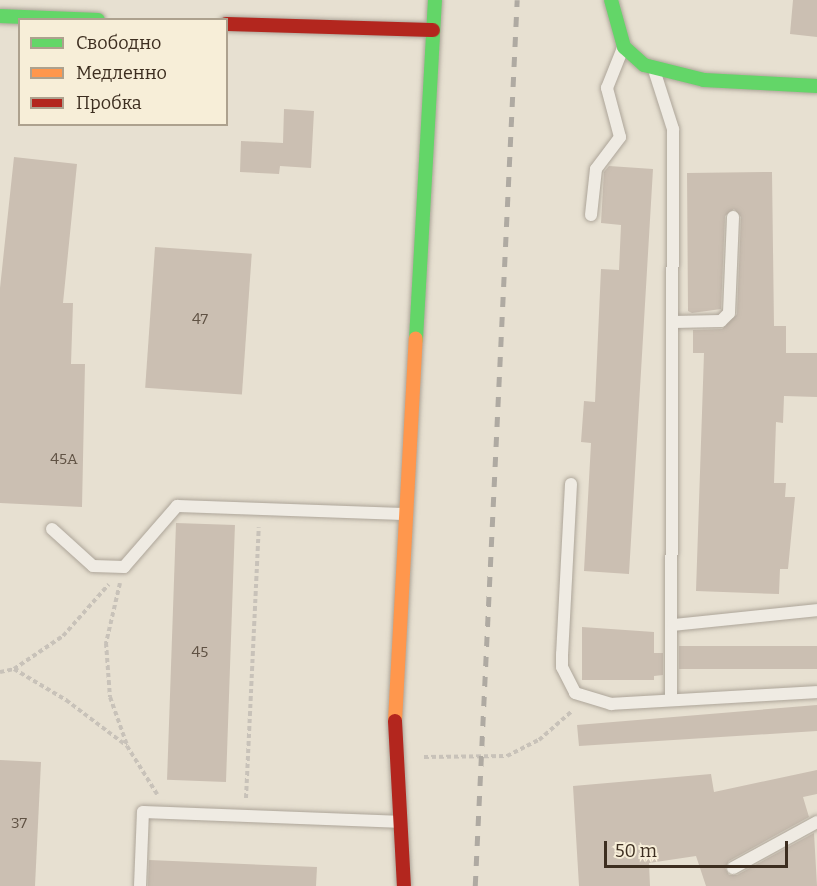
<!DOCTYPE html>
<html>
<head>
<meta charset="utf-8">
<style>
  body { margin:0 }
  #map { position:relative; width:817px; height:886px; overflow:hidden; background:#e7e0d1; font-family:Bitter,serif }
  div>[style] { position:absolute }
  .building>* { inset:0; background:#cbbfb2; transform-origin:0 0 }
  .path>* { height:4px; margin-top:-2px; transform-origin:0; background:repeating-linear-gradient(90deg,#c8c2b9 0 4.5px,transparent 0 7.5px) }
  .roads { filter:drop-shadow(0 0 2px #ada599) drop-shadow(0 0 2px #ada599) }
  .lane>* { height:12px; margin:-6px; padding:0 6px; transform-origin:6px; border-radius:6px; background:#efebe3 }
  .fast>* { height:14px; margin:-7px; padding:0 7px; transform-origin:7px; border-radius:7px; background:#63d668 }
  .slow>* { height:14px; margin:-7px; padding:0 7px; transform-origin:7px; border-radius:7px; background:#ff974d }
  .jam>* { height:14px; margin:-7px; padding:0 7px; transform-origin:7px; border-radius:7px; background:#b3261e }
  .rail>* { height:4.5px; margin-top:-2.25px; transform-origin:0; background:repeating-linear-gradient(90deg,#afaaa2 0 10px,transparent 0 20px) }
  span { translate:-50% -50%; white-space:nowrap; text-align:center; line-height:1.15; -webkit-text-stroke:4.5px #f7eed8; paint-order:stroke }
  .number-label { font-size:15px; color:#605244 }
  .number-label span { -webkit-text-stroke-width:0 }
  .legend { position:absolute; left:18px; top:18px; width:210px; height:108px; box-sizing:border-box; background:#f7eed8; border:2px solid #ada18e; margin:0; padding:8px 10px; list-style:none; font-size:18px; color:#3d2e20 }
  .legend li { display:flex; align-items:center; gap:12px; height:30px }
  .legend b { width:30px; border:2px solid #ada18e }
  .scale { position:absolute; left:604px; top:841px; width:184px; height:27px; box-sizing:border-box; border:3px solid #3d2e20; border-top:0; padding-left:8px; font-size:18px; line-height:21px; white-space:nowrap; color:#3d2e20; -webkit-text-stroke:4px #f7eed8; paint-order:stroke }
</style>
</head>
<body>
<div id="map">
  <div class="building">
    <i style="clip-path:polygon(793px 0,817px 0,817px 37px,790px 34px)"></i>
    <i style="clip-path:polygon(284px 109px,314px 111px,311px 168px,280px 166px,279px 174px,240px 172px,241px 141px,283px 143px)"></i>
    <i style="clip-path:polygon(14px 157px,77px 164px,63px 303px,73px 303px,71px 364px,85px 364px,82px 507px,0 503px,0 288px)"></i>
    <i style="clip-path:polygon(609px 166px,653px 169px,629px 574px,584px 571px,591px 443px,581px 442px,584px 401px,595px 402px,601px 269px,619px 270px,621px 225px,601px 223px,604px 172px)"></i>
    <i style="clip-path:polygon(772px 172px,774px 326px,786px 326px,786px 353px,817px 353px,817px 397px,784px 396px,783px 423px,776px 422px,774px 483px,786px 483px,785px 497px,795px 497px,788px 569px,780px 569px,779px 594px,696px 591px,704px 353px,693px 353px,693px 330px,722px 329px,737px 314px,741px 217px,734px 209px,725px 216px,721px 309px,692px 313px,688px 311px,687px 173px)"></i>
    <i style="left:155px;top:247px;width:97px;height:141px;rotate:4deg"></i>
    <i style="left:176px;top:523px;width:59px;height:257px;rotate:2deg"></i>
    <i style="clip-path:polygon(582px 627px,654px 632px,654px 653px,663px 653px,663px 675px,654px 676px,654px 680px,582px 680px)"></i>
    <i style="left:817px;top:646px;width:23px;height:138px;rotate:90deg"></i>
    <i style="clip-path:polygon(817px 705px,817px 731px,579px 746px,577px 725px)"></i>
    <i style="clip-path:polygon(0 760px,41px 762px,35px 886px,0 886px)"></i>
    <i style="clip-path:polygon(817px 770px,817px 794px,803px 797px,809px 817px,729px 861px,725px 868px,729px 875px,737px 875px,814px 833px,817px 886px,706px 886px,696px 856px,649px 863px,650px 886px,579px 886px,573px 786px,711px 774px,714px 792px)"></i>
    <i style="clip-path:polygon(149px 860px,317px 867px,316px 886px,148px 886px)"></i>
  </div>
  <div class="path">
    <i style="left:120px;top:583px;width:62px;rotate:103.1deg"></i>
    <i style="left:106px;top:643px;width:54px;rotate:85.8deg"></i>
    <i style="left:110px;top:697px;width:51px;rotate:70.5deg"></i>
    <i style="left:14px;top:669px;width:61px;rotate:30.8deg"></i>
    <i style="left:66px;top:700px;width:76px;rotate:37deg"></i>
    <i style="left:127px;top:746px;width:57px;rotate:58deg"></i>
    <i style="left:0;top:672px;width:14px;rotate:-12deg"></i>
    <i style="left:14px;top:669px;width:59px;rotate:-34deg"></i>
    <i style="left:63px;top:636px;width:69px;rotate:-48.5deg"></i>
    <i style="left:424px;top:757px;width:83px;rotate:-0.7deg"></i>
    <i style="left:507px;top:756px;width:36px;rotate:-27deg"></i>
    <i style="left:539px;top:740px;width:44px;rotate:-41.3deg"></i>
    <i style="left:246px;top:798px;width:271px;rotate:-87.3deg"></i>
  </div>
  <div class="roads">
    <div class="lane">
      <i style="left:655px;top:73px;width:59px;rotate:72.2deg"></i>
      <i style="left:673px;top:129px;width:570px;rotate:90.2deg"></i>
      <i style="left:591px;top:215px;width:46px;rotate:-83.8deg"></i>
      <i style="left:596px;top:169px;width:40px;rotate:-53deg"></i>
      <i style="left:620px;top:137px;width:51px;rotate:-104.9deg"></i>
      <i style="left:607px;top:88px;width:43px;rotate:-68.2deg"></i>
      <i style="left:673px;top:322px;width:48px;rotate:-1.2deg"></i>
      <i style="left:721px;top:321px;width:11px;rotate:-45deg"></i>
      <i style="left:729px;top:313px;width:96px;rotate:-87.6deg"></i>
      <i style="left:571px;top:484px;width:170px;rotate:93deg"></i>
      <i style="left:562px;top:654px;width:13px;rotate:90deg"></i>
      <i style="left:562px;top:667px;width:29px;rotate:63deg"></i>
      <i style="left:575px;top:693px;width:38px;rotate:17deg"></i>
      <i style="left:611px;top:704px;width:206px;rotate:-3.3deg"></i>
      <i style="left:52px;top:529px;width:55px;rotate:42.1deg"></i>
      <i style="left:93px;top:566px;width:31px;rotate:2deg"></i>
      <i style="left:124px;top:567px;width:81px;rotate:-49deg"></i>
      <i style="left:177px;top:506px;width:227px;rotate:2deg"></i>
      <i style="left:673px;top:625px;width:145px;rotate:-5.9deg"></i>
      <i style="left:733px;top:868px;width:96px;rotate:-28.7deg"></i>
      <i style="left:140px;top:886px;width:74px;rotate:-87.7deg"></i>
      <i style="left:143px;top:812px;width:255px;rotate:2.2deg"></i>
    </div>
    <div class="fast">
      <i style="left:611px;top:0;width:49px;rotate:74.5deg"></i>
      <i style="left:624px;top:47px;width:27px;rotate:42deg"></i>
      <i style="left:644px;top:65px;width:62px;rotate:14deg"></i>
      <i style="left:704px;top:80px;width:113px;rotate:3deg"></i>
      <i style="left:0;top:16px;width:98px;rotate:2.3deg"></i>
      <i style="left:416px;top:339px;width:340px;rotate:-86.8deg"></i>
    </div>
    <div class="slow">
      <i style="left:395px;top:721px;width:383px;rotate:-86.9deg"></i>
    </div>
    <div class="jam">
      <i style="left:226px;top:24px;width:207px;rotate:1.7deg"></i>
      <i style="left:395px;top:721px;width:165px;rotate:86.9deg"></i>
    </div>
  </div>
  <div class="rail">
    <i style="left:475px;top:886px;width:887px;rotate:-87.29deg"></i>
  </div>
  <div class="number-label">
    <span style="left:200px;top:320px">47</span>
    <span style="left:64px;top:460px">45А</span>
    <span style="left:200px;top:653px">45</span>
    <span style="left:19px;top:824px">37</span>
  </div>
  <ul class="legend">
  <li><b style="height:8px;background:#63d668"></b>Свободно</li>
  <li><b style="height:8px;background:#ff974d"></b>Медленно</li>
  <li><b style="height:8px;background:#b3261e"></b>Пробка</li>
  </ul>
  <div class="scale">50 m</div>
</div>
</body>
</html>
